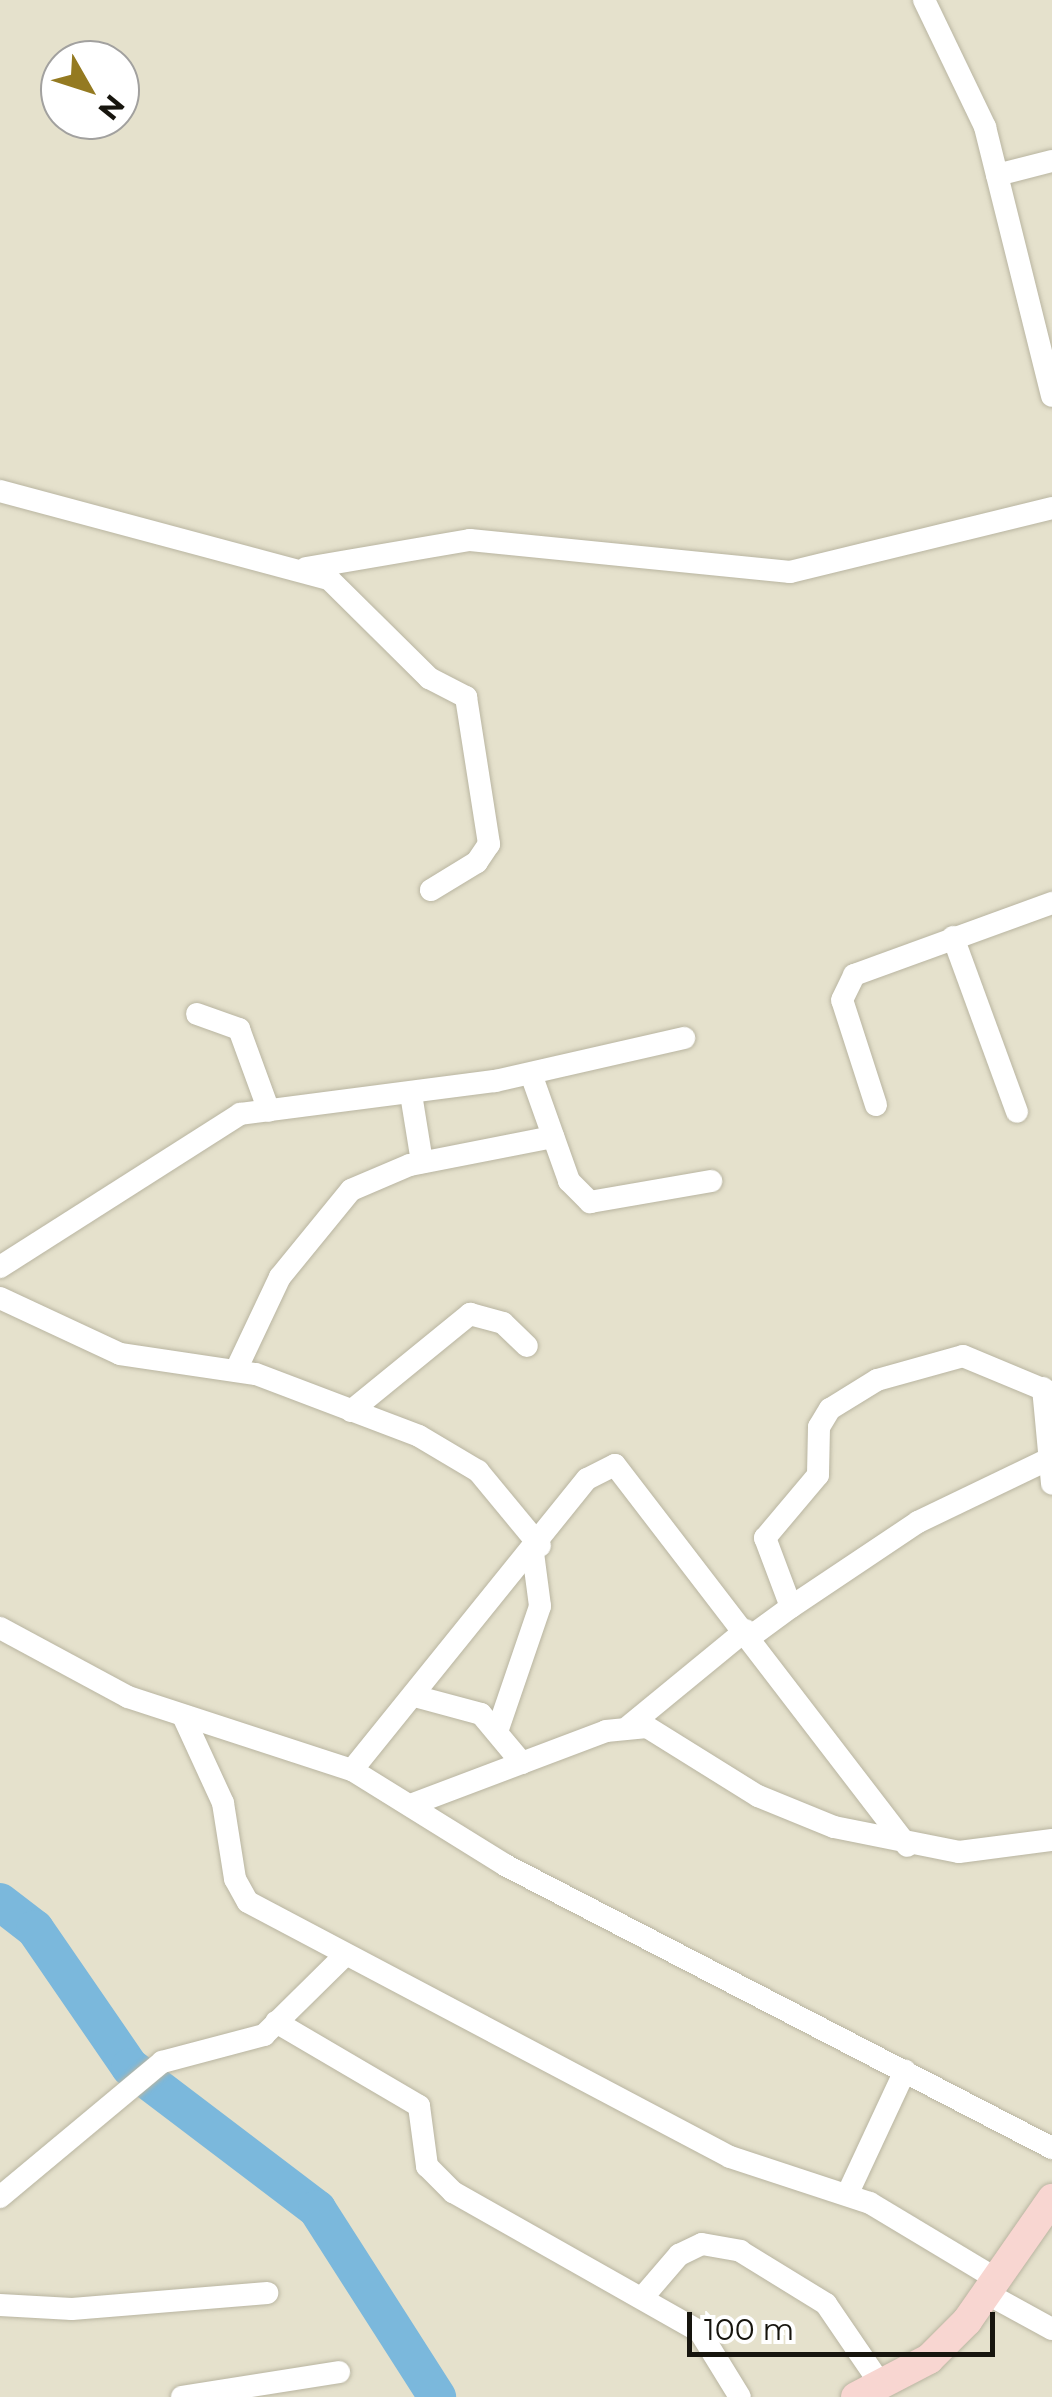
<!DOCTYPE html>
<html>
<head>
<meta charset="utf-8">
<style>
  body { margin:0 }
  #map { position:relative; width:1052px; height:2397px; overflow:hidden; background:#e5e1cc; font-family:Montserrat,sans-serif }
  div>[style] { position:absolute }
  .river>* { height:38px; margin:-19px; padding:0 19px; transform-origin:19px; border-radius:19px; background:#7bb8dc }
  .roads { filter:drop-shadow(0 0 2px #b9b5a1) drop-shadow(0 0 2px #b9b5a1) }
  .minor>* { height:22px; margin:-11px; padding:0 11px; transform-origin:11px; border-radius:11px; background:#fff }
  .major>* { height:30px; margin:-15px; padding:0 15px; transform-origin:15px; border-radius:15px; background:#f8d6d1 }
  span { translate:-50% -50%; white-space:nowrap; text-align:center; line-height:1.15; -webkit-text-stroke:8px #fff; paint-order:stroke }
  .north { position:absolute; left:40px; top:40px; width:100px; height:100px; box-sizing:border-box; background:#fff; border:2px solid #a2a19f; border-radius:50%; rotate:129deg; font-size:28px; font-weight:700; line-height:40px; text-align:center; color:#17150e }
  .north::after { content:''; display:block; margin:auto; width:35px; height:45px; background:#947a21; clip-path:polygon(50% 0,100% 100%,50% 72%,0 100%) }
  .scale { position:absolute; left:687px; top:2312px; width:308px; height:45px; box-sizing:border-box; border:5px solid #17150e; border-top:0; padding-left:12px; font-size:30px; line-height:35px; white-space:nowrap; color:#17150e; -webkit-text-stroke:8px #fff; paint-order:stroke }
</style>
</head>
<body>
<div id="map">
  <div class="river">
    <i style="left:0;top:1902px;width:44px;rotate:37.6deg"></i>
    <i style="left:35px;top:1929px;width:168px;rotate:55.5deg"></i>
    <i style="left:130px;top:2067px;width:235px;rotate:37.2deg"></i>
    <i style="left:317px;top:2209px;width:223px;rotate:57.4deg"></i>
  </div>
  <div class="roads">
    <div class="minor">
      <i style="left:924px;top:0;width:141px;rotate:64.3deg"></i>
      <i style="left:985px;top:127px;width:277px;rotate:76deg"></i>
      <i style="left:997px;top:175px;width:57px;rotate:-14.3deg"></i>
      <i style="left:0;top:491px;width:341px;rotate:15deg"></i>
      <i style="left:329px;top:579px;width:141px;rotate:44.7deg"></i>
      <i style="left:429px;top:678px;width:42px;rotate:27.2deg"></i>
      <i style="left:466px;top:697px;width:149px;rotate:81.1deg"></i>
      <i style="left:489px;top:844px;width:22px;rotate:124deg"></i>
      <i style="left:477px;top:862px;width:54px;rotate:148.7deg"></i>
      <i style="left:306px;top:568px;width:166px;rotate:-9.7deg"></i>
      <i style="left:470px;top:540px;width:322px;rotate:5.7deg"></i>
      <i style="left:790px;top:572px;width:270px;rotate:-13.7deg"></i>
      <i style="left:953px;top:937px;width:186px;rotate:69.9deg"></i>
      <i style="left:197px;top:1014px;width:45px;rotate:19.7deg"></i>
      <i style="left:239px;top:1029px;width:87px;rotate:69.9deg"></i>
      <i style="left:531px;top:1074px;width:114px;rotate:70.4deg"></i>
      <i style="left:569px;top:1181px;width:30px;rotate:45deg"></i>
      <i style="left:590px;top:1202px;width:123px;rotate:-9.8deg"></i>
      <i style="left:411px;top:1094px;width:69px;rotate:80.8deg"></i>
      <i style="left:876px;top:1105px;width:110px;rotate:-107.9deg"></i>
      <i style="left:842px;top:1000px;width:28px;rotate:-64deg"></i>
      <i style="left:854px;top:975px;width:211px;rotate:-20deg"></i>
      <i style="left:0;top:1267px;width:285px;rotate:-32.5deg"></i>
      <i style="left:240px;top:1114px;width:257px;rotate:-7.4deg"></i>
      <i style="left:495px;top:1081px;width:194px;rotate:-12.8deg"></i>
      <i style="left:0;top:1298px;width:132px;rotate:25deg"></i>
      <i style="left:120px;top:1354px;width:137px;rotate:8.4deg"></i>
      <i style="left:256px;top:1374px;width:174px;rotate:20.8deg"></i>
      <i style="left:419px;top:1436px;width:69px;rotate:30.7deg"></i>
      <i style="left:478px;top:1471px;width:97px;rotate:50.4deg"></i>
      <i style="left:236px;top:1370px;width:103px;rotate:-64.7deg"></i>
      <i style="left:280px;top:1277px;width:112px;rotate:-50.8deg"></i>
      <i style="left:351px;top:1190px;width:64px;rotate:-23deg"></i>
      <i style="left:410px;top:1165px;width:146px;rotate:-11.1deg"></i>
      <i style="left:1043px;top:1388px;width:96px;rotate:84.6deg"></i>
      <i style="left:351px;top:1411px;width:154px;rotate:-39.2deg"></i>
      <i style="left:470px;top:1314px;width:34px;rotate:15deg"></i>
      <i style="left:503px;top:1323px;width:33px;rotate:44deg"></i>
      <i style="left:791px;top:1607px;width:153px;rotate:-33.8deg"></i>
      <i style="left:918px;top:1522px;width:143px;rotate:-25.7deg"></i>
      <i style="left:0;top:1628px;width:145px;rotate:28.3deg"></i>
      <i style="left:128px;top:1697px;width:236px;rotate:18.1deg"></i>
      <i style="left:352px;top:1770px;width:180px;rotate:31.8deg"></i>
      <i style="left:505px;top:1865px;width:616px;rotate:27.36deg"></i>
      <i style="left:750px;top:1637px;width:51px;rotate:-36.2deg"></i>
      <i style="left:791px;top:1607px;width:74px;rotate:-110.6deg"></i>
      <i style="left:765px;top:1538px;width:82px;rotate:-49.9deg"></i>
      <i style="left:818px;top:1475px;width:48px;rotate:-88.8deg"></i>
      <i style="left:819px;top:1427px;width:21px;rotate:-59deg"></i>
      <i style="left:830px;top:1409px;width:55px;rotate:-31.7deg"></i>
      <i style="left:877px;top:1380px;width:89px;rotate:-15.6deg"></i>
      <i style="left:963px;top:1356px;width:96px;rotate:22.6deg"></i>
      <i style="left:418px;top:1697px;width:65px;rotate:15.1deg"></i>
      <i style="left:481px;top:1714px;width:64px;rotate:50.1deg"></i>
      <i style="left:183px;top:1716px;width:96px;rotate:65.3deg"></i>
      <i style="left:223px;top:1803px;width:77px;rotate:81deg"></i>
      <i style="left:235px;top:1879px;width:26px;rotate:61deg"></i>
      <i style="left:248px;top:1902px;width:545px;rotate:27.88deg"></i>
      <i style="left:730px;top:2157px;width:147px;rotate:18.2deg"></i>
      <i style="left:870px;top:2203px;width:149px;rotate:31deg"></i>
      <i style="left:629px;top:1726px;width:151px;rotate:-39.4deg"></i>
      <i style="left:498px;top:1729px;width:130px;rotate:-71.1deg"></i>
      <i style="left:540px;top:1606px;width:53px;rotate:-97.5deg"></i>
      <i style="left:352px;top:1770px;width:374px;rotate:-51.1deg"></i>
      <i style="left:587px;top:1479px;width:31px;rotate:-27deg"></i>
      <i style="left:615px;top:1465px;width:480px;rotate:52.5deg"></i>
      <i style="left:413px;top:1804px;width:206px;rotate:-20.7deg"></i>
      <i style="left:606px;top:1731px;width:41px;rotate:-5.6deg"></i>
      <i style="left:647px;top:1727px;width:131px;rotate:31.9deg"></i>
      <i style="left:758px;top:1796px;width:82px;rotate:22.2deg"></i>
      <i style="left:834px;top:1827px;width:127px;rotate:11.3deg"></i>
      <i style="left:959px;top:1852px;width:94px;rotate:-7.4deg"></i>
      <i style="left:276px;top:2022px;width:166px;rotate:30.4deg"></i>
      <i style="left:419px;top:2106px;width:61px;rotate:82.4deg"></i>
      <i style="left:427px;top:2166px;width:37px;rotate:45deg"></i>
      <i style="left:453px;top:2192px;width:284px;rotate:29.5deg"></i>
      <i style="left:700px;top:2332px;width:76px;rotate:58.4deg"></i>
      <i style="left:848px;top:2193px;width:135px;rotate:-65deg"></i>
      <i style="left:0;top:2197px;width:211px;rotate:-39.8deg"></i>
      <i style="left:162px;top:2062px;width:106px;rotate:-14.8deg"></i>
      <i style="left:264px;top:2035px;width:112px;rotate:-44.6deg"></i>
      <i style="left:988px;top:2294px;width:73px;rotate:28.7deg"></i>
      <i style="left:642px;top:2298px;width:57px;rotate:-49.3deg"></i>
      <i style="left:679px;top:2255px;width:25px;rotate:-26deg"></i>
      <i style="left:702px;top:2244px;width:39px;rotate:10deg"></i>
      <i style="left:740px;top:2251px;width:101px;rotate:31.6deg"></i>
      <i style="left:826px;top:2304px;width:99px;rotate:55.7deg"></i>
      <i style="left:0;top:2305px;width:72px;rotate:3.2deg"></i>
      <i style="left:72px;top:2309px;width:196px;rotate:-4.7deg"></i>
      <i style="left:182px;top:2397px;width:159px;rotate:-9deg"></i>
    </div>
    <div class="major">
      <i style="left:856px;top:2397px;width:82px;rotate:-27.5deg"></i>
      <i style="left:929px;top:2359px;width:54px;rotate:-45deg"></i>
      <i style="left:967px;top:2321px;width:149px;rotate:-55.1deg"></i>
    </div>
  </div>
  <div class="north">N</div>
  <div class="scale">100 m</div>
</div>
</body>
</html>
